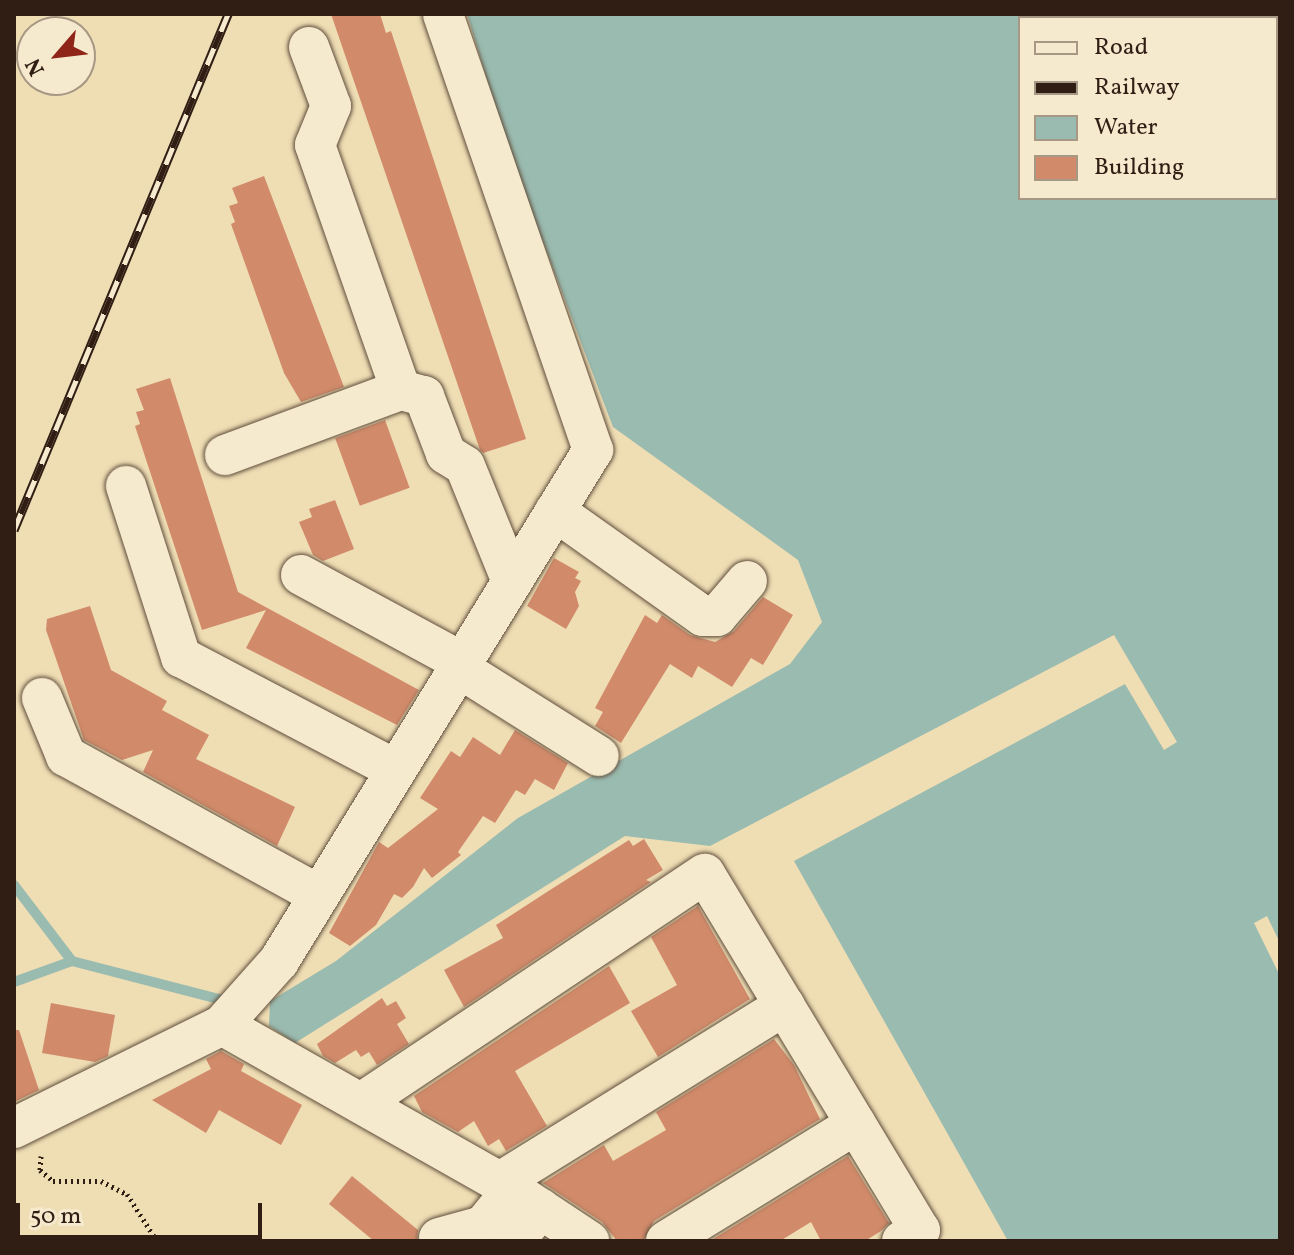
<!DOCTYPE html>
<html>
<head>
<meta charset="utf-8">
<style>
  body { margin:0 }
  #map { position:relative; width:1294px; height:1255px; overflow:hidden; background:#efddb4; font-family:Vollkorn,serif }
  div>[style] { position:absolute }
  .water>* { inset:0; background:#9abbb0 }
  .stream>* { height:10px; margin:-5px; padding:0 5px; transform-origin:5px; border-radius:5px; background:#9abbb0 }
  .building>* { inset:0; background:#d18b6b; transform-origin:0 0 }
  .path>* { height:5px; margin-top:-2.5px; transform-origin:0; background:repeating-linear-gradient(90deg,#301e14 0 2px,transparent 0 6px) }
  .roads { filter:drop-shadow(0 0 2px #604e3c) drop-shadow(0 0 2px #604e3c) }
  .street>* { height:40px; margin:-20px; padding:0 20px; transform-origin:20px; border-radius:20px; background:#f5e9ce }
  .rail>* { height:9px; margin-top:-4.5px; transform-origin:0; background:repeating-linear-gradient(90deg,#f5e9ce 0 18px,#301e14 0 36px); box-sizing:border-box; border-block:2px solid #301e14 }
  span { translate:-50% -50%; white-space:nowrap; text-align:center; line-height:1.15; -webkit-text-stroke:6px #f5e9ce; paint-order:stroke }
  .frame { position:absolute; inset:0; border:16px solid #301e14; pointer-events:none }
  .legend { position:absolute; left:1018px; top:16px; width:260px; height:184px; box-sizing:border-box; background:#f5e9ce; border:2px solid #a69884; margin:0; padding:10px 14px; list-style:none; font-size:24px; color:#301e14 }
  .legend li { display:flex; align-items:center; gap:16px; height:40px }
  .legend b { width:40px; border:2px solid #a69884 }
  .north { position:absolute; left:16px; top:16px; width:80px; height:80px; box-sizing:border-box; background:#f5e9ce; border:2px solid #a69884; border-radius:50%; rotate:242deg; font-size:22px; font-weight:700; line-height:32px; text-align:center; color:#301e14 }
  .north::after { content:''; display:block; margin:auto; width:28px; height:36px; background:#8f2418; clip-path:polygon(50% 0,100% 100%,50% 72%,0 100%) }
  .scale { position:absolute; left:16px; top:1203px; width:246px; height:36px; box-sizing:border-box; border:4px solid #301e14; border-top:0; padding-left:10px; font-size:24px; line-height:28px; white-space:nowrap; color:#301e14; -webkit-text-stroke:6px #f5e9ce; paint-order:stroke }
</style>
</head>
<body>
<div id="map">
  <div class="water">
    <i style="clip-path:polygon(evenodd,467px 14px,1280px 14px,1280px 943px,1267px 916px,1254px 923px,1280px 976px,1280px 1241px,1008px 1241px,794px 861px,1125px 684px,1164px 750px,1177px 742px,1114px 635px,710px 846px,625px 836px,295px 1043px,269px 1026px,270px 1001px,336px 961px,518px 818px,790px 664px,822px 622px,798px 560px,613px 427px,510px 155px,467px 14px,1020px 18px,1276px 18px,1276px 198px,1020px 198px,1020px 18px)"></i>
  </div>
  <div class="stream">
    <i style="left:14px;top:885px;width:96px;rotate:52.7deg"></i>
    <i style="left:14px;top:982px;width:62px;rotate:-19.9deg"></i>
    <i style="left:72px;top:961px;width:164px;rotate:14.5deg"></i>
  </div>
  <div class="building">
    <i style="clip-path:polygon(331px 14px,380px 14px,386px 33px,391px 31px,526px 439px,483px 453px,480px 450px)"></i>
    <i style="clip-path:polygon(264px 176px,344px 387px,301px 402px,284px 373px,231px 224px,235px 222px,229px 206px,238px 203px,232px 188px)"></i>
    <i style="clip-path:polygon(170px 378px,238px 592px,419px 690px,397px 725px,246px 648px,266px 610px,202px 630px,135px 426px,140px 424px,136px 412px,144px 410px,136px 389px)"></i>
    <i style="left:385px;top:420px;width:72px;height:53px;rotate:70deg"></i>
    <i style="clip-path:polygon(335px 500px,354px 549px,323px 561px,313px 555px,299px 522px,312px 517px,309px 509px)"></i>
    <i style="clip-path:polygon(554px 558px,579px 572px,575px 578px,581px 581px,575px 592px,579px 606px,566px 629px,527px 606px)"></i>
    <i style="clip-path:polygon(763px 597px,793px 615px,763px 665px,751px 658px,732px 687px,698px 666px,692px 678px,670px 664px,621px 743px,595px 726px,603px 712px,595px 708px,645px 615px,657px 623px,662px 615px,690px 635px,715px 642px,734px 631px)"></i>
    <i style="clip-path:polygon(90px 606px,111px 670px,167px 701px,162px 710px,209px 735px,196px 759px,295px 807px,277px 846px,143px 772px,153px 750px,122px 760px,84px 740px,46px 630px,47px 619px)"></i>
    <i style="clip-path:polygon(515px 730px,568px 763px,554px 790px,535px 779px,525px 795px,516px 790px,495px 823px,483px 816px,458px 852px,461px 855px,432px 878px,424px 868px,413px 887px,402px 898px,394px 894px,376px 925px,350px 946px,329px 933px,379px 842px,388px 848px,438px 809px,420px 798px,451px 751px,460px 757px,473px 737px,500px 755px)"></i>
    <i style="clip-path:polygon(644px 839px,663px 870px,646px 880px,651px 882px,464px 1007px,444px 970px,503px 938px,496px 925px,550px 890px,629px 840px,633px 846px)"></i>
    <i style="clip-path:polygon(698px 906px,750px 999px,658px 1057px,631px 1011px,677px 985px,651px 937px)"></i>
    <i style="clip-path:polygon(609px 966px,630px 1003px,515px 1071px,547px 1126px,506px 1151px,499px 1139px,488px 1146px,474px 1121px,458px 1132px,422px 1112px,414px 1096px)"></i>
    <i style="clip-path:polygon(382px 998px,387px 1006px,396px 1001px,406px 1018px,397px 1024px,409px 1044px,377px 1065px,369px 1052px,361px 1057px,356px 1050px,335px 1063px,323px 1056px,317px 1044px)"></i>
    <i style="clip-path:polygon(51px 1003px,115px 1015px,108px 1056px,95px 1062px,42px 1053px)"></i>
    <i style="clip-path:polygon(14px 1030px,19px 1030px,39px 1090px,14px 1102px)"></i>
    <i style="clip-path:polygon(774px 1039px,794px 1065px,820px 1119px,654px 1221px,643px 1241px,617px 1241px,602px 1222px,543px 1183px,604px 1145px,613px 1161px,666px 1130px,656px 1112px)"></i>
    <i style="clip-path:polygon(221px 1051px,244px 1064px,241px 1071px,302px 1105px,281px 1145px,219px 1110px,206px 1133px,152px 1100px,211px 1069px,206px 1059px)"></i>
    <i style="clip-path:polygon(848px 1156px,889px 1223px,881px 1231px,865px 1241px,821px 1241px,811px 1222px,780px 1241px,710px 1241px)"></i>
    <i style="clip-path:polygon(352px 1176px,418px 1230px,417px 1241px,374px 1241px,329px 1204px)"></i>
  </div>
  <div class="path">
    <i style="left:41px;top:1156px;width:14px;rotate:94deg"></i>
    <i style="left:40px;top:1170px;width:17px;rotate:40deg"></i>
    <i style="left:53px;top:1181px;width:48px"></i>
    <i style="left:101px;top:1181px;width:29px;rotate:27deg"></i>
    <i style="left:127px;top:1194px;width:56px;rotate:57.4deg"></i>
  </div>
  <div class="roads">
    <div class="street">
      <i style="left:309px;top:47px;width:63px;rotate:69.6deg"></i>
      <i style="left:331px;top:106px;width:42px;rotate:112.3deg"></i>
      <i style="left:315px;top:145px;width:260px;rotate:70.7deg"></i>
      <i style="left:401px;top:390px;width:24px;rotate:15deg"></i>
      <i style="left:424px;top:396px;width:62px;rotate:69.2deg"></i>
      <i style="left:446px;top:454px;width:22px;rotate:32deg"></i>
      <i style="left:465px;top:466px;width:125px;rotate:67.9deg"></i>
      <i style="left:225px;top:455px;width:188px;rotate:-20.3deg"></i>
      <i style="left:126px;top:486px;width:180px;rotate:72.2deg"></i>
      <i style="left:181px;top:657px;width:243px;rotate:27.7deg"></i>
      <i style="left:555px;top:511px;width:181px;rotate:35.4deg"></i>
      <i style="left:703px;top:616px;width:14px"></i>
      <i style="left:717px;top:616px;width:46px;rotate:-49.4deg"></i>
      <i style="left:301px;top:575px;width:183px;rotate:28.4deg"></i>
      <i style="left:459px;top:668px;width:165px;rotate:32.2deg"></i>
      <i style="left:42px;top:698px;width:63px;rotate:67.5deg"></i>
      <i style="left:66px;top:756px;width:289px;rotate:28.8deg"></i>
      <i style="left:222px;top:1025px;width:319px;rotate:29.5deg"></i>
      <i style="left:500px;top:1182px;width:107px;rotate:33.5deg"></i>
      <i style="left:361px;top:1103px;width:413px;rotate:-33.7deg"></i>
      <i style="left:705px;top:874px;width:416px;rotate:58.9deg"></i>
      <i style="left:920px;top:1230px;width:21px;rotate:149deg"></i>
      <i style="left:14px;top:1128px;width:232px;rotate:-26.3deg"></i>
      <i style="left:222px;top:1025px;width:86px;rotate:-48.3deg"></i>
      <i style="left:279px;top:961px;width:600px;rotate:-58.43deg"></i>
      <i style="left:593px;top:450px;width:461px;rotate:-109deg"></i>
      <i style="left:500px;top:1182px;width:335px;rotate:-31.8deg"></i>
      <i style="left:439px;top:1238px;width:46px;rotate:-15.3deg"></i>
      <i style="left:483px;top:1226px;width:46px;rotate:-51.1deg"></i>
      <i style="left:514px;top:1241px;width:42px;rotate:-49.8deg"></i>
      <i style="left:666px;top:1241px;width:223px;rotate:-31.6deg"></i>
    </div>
  </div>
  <div class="rail">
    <i style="left:14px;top:530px;width:559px;rotate:-67.47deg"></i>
  </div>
  <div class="frame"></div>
  <ul class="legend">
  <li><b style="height:10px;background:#f5e9ce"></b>Road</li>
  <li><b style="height:10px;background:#301e14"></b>Railway</li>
  <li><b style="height:22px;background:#9abbb0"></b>Water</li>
  <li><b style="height:22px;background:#d18b6b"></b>Building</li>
  </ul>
  <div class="north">N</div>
  <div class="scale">50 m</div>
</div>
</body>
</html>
